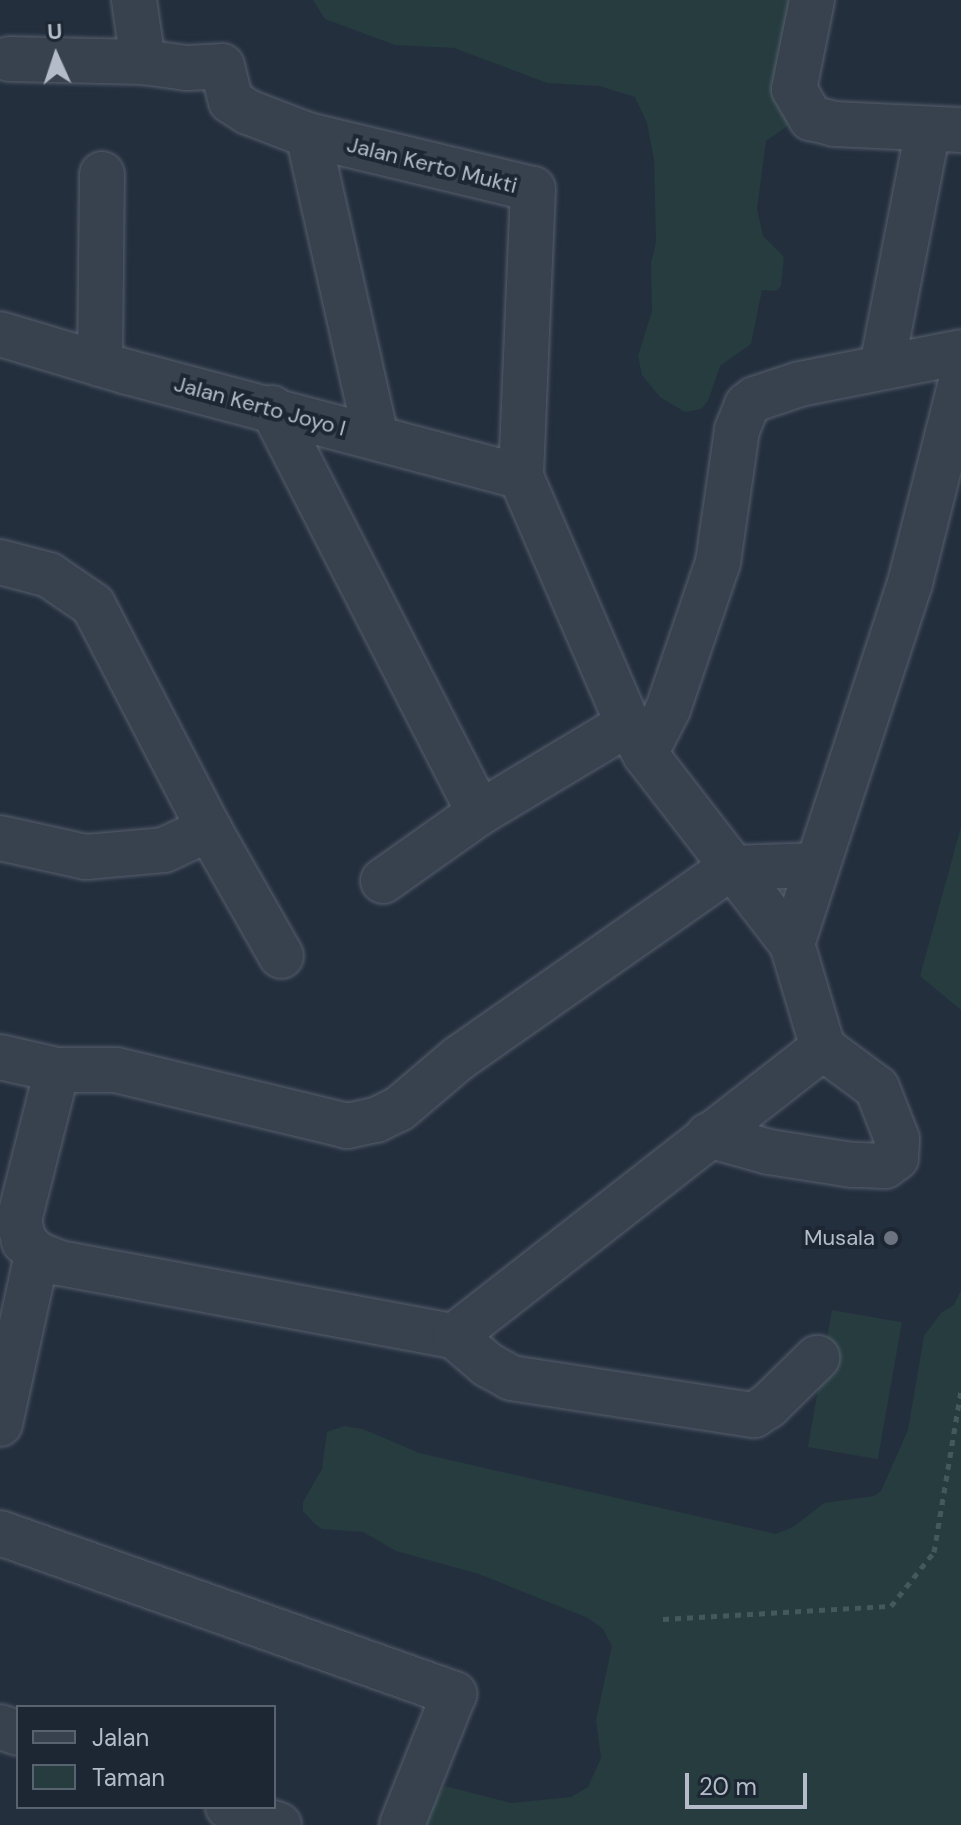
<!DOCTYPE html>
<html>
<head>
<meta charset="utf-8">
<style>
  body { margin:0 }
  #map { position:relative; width:961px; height:1825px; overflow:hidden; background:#242f3e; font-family:"DM Sans",sans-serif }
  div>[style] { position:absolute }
  .green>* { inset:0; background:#263c3f; transform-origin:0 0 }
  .path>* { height:5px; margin-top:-2.5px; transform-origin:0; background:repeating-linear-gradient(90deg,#44595c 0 6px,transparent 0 12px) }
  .roads { filter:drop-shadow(0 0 2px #565f6c) drop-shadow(0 0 2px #565f6c) }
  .street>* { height:44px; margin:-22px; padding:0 22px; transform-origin:22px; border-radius:22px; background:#38414e }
  .dots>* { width:22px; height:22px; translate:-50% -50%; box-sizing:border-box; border:4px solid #1d2633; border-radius:50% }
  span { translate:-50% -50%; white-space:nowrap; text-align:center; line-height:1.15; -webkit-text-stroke:8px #1d2633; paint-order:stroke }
  .street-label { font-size:22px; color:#b4bcc9 }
  .poi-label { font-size:22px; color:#b4bcc9 }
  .right { translate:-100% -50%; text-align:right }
  .legend { position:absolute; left:16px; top:1705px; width:260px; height:104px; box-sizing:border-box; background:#1d2633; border:2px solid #59626f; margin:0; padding:10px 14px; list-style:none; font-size:24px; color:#b4bcc9 }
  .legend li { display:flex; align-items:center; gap:16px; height:40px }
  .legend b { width:40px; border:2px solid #59626f }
  .north { position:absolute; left:16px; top:16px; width:80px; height:80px; -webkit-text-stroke:6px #1d2633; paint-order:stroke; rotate:357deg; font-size:22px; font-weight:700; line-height:32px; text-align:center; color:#b4bcc9 }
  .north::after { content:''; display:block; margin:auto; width:28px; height:36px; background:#b4bcc9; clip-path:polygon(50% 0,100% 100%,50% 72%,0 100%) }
  .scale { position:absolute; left:685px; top:1773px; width:122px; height:36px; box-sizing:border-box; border:4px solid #b4bcc9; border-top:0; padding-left:10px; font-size:24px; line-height:28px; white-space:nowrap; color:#b4bcc9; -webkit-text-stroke:6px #1d2633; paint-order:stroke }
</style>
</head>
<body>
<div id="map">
  <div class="green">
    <i style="clip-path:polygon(313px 0,802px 0,796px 120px,766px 141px,757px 209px,763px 236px,784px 257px,781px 286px,776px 291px,762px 290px,751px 344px,720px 366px,708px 401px,701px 409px,685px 412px,660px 397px,642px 375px,638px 356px,652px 311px,651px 263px,656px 242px,654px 159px,647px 123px,635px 97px,599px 86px,547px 83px,454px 48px,395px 45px,325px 19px)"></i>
    <i style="clip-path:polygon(961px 827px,961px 1010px,920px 976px)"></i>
    <i style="clip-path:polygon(961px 1290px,961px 1825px,422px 1825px,423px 1817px,445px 1786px,511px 1803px,571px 1797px,588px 1787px,601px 1758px,596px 1720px,612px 1646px,603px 1629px,588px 1618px,479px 1574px,396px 1551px,363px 1532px,322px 1529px,315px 1524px,303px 1511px,303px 1502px,322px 1469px,327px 1432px,344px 1426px,363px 1429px,419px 1453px,776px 1534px,793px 1527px,824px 1503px,874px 1496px,881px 1491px,908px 1430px,924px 1336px,941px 1313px,954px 1305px)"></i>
    <i style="left:832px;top:1310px;width:71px;height:139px;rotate:10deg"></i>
  </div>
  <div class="path">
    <i style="left:663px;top:1619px;width:228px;rotate:-3.3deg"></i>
    <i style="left:891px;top:1606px;width:69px;rotate:-51.5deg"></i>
    <i style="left:934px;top:1552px;width:163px;rotate:-80.5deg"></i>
  </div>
  <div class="roads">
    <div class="street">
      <i style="left:134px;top:0;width:63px;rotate:81.7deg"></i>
      <i style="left:143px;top:62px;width:44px;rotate:7.8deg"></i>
      <i style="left:187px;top:68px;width:35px;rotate:-3deg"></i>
      <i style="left:222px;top:66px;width:36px;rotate:76deg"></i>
      <i style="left:231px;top:101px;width:20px;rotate:33deg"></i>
      <i style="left:248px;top:112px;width:64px;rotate:21deg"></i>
      <i style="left:308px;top:135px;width:231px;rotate:13.5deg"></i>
      <i style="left:533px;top:189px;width:288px;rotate:92.4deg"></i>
      <i style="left:521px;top:477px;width:269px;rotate:66.6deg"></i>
      <i style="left:628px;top:724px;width:34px;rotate:60deg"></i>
      <i style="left:645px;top:754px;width:240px;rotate:52.3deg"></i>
      <i style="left:792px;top:944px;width:109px;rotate:73.4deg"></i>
      <i style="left:823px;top:1048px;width:67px;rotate:36.5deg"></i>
      <i style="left:877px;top:1088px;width:55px;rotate:68.6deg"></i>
      <i style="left:897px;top:1139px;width:19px;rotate:93deg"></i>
      <i style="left:896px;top:1158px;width:14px;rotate:144deg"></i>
      <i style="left:885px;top:1166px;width:33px;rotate:-178deg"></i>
      <i style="left:852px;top:1165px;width:84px;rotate:-171.1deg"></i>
      <i style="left:769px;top:1152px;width:63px;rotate:-164.4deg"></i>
      <i style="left:812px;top:0;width:91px;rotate:101.4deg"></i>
      <i style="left:794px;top:89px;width:34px;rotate:60deg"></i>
      <i style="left:811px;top:118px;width:25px;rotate:14deg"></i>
      <i style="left:835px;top:124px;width:126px;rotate:2.7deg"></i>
      <i style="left:9px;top:59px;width:134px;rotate:1.3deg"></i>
      <i style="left:308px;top:135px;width:310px;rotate:77.3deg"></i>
      <i style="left:0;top:334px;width:133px;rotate:16.7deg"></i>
      <i style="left:127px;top:372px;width:408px;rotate:14.9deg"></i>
      <i style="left:100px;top:364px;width:190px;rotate:-89.4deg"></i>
      <i style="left:882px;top:366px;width:241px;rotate:-79deg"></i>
      <i style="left:272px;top:408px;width:455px;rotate:62.9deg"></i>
      <i style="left:0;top:562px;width:51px;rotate:14.9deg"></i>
      <i style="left:49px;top:575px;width:53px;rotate:34.3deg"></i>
      <i style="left:93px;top:605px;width:252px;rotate:62.6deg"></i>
      <i style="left:209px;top:829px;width:146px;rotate:60.4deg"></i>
      <i style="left:645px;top:754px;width:51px;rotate:-62.9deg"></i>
      <i style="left:668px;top:709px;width:155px;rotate:-71.2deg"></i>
      <i style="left:718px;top:562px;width:133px;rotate:-81.8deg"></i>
      <i style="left:737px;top:430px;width:27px;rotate:-68deg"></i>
      <i style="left:747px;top:405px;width:10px;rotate:-37deg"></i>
      <i style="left:755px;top:399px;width:47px;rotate:-18.4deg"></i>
      <i style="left:800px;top:384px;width:164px;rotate:-11.2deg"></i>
      <i style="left:0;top:838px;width:88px;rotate:12.5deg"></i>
      <i style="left:86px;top:857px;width:78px;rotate:-5.1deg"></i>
      <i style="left:164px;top:850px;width:50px;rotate:-25deg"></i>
      <i style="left:383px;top:881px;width:118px;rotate:-35.3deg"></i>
      <i style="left:479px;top:813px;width:174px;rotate:-30.9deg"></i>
      <i style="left:792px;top:944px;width:380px;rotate:-71.9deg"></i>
      <i style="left:910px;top:583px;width:207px;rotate:-75.8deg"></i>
      <i style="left:0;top:1057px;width:58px;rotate:12.8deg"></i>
      <i style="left:57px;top:1070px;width:59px"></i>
      <i style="left:116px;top:1070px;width:238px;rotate:13.6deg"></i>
      <i style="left:347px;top:1126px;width:30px;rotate:-12deg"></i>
      <i style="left:376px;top:1120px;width:25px;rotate:-26deg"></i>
      <i style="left:399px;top:1109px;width:79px;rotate:-40.4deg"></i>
      <i style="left:459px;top:1058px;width:331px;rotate:-35deg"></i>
      <i style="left:730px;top:868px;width:87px;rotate:-2deg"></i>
      <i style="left:57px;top:1070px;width:155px;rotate:104.2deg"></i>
      <i style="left:19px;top:1220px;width:22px;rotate:77deg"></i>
      <i style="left:24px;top:1241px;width:18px;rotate:45deg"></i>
      <i style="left:37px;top:1254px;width:24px;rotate:22deg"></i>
      <i style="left:59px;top:1263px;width:402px;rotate:10.5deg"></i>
      <i style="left:454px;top:1336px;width:45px;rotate:40.5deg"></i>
      <i style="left:488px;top:1365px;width:26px;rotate:29deg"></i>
      <i style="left:511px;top:1378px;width:246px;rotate:8.7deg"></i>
      <i style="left:754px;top:1415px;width:17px;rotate:-33deg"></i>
      <i style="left:768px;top:1406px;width:69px;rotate:-44.4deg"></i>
      <i style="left:454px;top:1336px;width:468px;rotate:-38deg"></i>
      <i style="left:0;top:1424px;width:174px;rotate:-77.7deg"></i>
      <i style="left:0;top:1533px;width:482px;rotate:19.5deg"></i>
      <i style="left:454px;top:1694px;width:141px;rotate:111.7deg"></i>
      <i style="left:0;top:1727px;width:19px;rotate:18deg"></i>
      <i style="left:228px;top:1807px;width:54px;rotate:19.4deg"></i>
    </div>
  </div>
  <div class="dots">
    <i style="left:891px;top:1238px;background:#6b7280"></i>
  </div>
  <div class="street-label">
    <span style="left:432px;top:165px;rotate:14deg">Jalan Kerto Mukti</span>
    <span style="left:260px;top:406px;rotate:15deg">Jalan Kerto Joyo I</span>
  </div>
  <div class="poi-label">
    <span class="right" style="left:875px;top:1238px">Musala</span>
  </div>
  <ul class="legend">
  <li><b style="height:10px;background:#38414e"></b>Jalan</li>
  <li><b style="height:22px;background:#263c3f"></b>Taman</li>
  </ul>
  <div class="north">U</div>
  <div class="scale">20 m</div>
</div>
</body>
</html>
